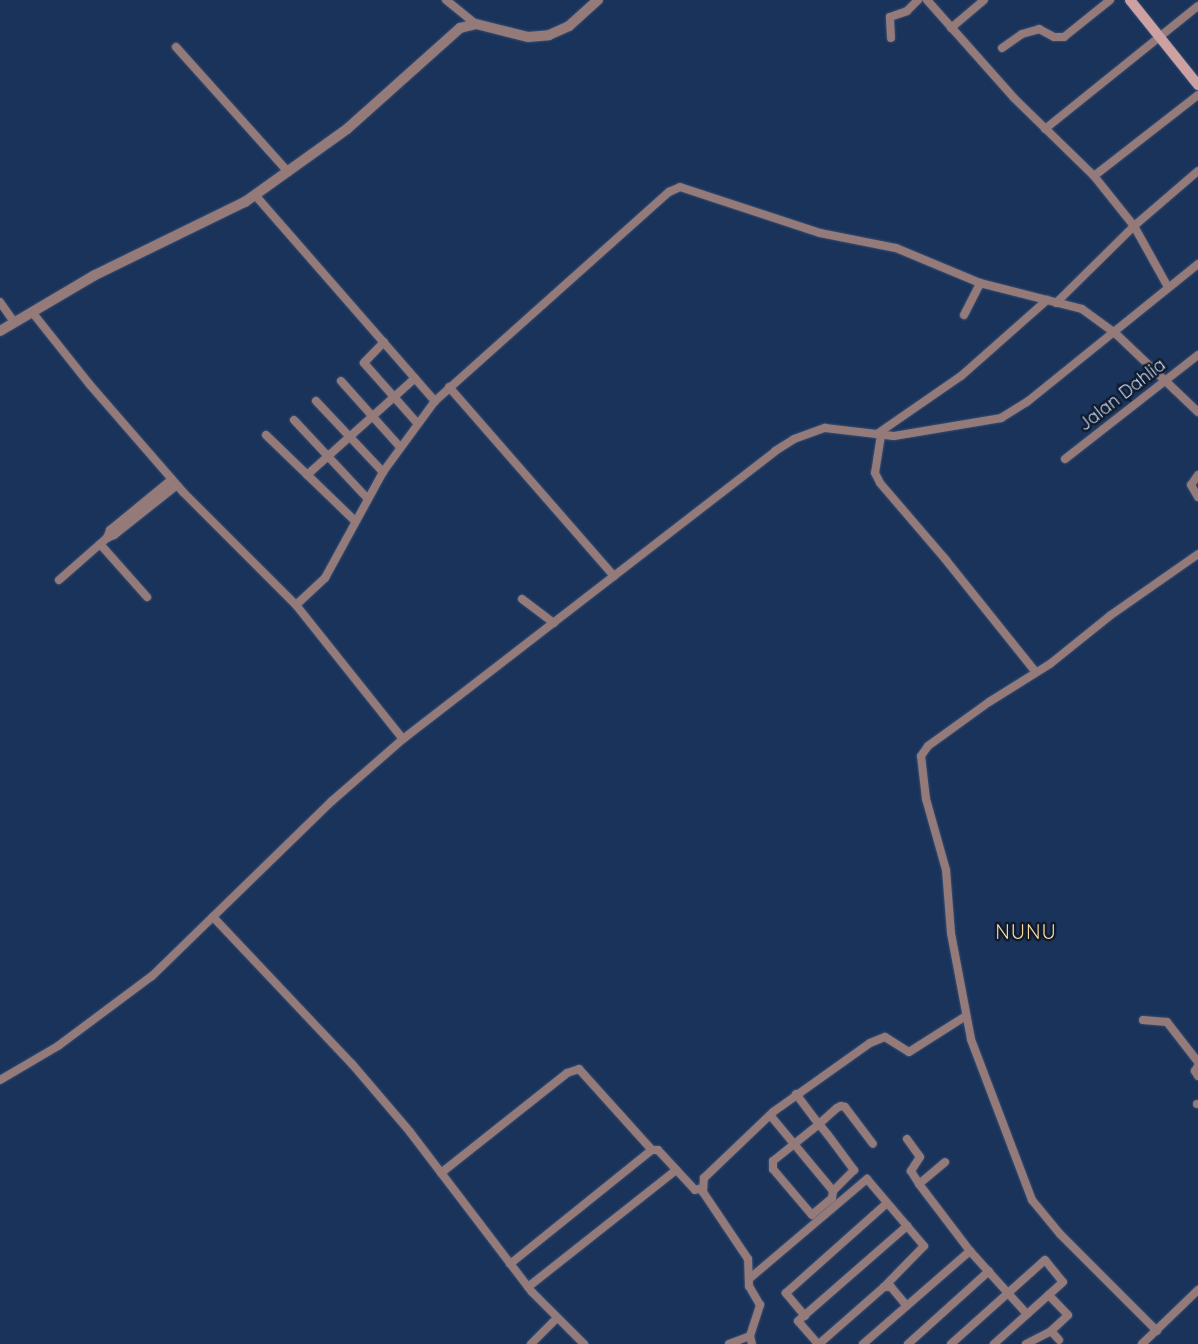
<!DOCTYPE html>
<html>
<head>
<meta charset="utf-8">
<style>
  body { margin:0 }
  #map { position:relative; width:1198px; height:1344px; overflow:hidden; background:#1a335a; font-family:Quicksand,sans-serif }
  div>[style] { position:absolute }
  .roads { filter:drop-shadow(0 0 1px #374e73) drop-shadow(0 0 1px #374e73) }
  .minor>* { height:8px; margin:-4px; padding:0 4px; transform-origin:4px; border-radius:4px; background:#957a7a }
  .tertiary>* { height:10px; margin:-5px; padding:0 5px; transform-origin:5px; border-radius:5px; background:#957a7a }
  .secondary>* { height:10px; margin:-5px; padding:0 5px; transform-origin:5px; border-radius:5px; background:#cda1a1 }
  span { translate:-50% -50%; white-space:nowrap; text-align:center; line-height:1.15; -webkit-text-stroke:5px #101b2d; paint-order:stroke }
  .street-label { font-size:18px; color:#cdddf6 }
  .quarter-label { font-size:20px; color:#fddaa3; letter-spacing:1px }
</style>
</head>
<body>
<div id="map">
  <div class="roads">
    <div class="minor">
      <i style="left:446px;top:0;width:38px;rotate:39deg"></i>
      <i style="left:927px;top:0;width:131px;rotate:48.4deg"></i>
      <i style="left:1014px;top:98px;width:112px;rotate:44.3deg"></i>
      <i style="left:1094px;top:176px;width:64px;rotate:51.3deg"></i>
      <i style="left:1134px;top:226px;width:70px;rotate:60.9deg"></i>
      <i style="left:951px;top:28px;width:43px;rotate:-40.3deg"></i>
      <i style="left:891px;top:38px;width:21px;rotate:-93deg"></i>
      <i style="left:890px;top:17px;width:18px;rotate:-19deg"></i>
      <i style="left:907px;top:11px;width:16px;rotate:-45deg"></i>
      <i style="left:176px;top:47px;width:168px;rotate:48.1deg"></i>
      <i style="left:1002px;top:48px;width:24px;rotate:-35deg"></i>
      <i style="left:1022px;top:34px;width:18px;rotate:-16deg"></i>
      <i style="left:1039px;top:29px;width:17px;rotate:28deg"></i>
      <i style="left:1054px;top:37px;width:10px"></i>
      <i style="left:1064px;top:37px;width:59px;rotate:-38.8deg"></i>
      <i style="left:1045px;top:129px;width:196px;rotate:-38.8deg"></i>
      <i style="left:1094px;top:176px;width:132px;rotate:-37.9deg"></i>
      <i style="left:255px;top:195px;width:274px;rotate:48.9deg"></i>
      <i style="left:0;top:302px;width:24px;rotate:55deg"></i>
      <i style="left:1056px;top:303px;width:110px;rotate:-44.6deg"></i>
      <i style="left:1134px;top:226px;width:84px;rotate:-40.7deg"></i>
      <i style="left:32px;top:312px;width:93px;rotate:51.5deg"></i>
      <i style="left:90px;top:385px;width:142px;rotate:49deg"></i>
      <i style="left:183px;top:492px;width:160px;rotate:45deg"></i>
      <i style="left:296px;top:605px;width:171px;rotate:51.4deg"></i>
      <i style="left:964px;top:315px;width:36px;rotate:-63deg"></i>
      <i style="left:384px;top:342px;width:29px;rotate:134deg"></i>
      <i style="left:364px;top:363px;width:81px;rotate:48.5deg"></i>
      <i style="left:341px;top:381px;width:89px;rotate:48.2deg"></i>
      <i style="left:449px;top:387px;width:251px;rotate:48.9deg"></i>
      <i style="left:316px;top:401px;width:98px;rotate:46.7deg"></i>
      <i style="left:294px;top:420px;width:107px;rotate:46.9deg"></i>
      <i style="left:877px;top:434px;width:102px;rotate:-34.6deg"></i>
      <i style="left:961px;top:376px;width:115px;rotate:-41.5deg"></i>
      <i style="left:266px;top:435px;width:122px;rotate:44deg"></i>
      <i style="left:881px;top:435px;width:38px;rotate:99deg"></i>
      <i style="left:875px;top:473px;width:11px;rotate:63deg"></i>
      <i style="left:880px;top:483px;width:101px;rotate:49.4deg"></i>
      <i style="left:946px;top:560px;width:142px;rotate:51.3deg"></i>
      <i style="left:1065px;top:459px;width:169px;rotate:-38deg"></i>
      <i style="left:307px;top:475px;width:145px;rotate:-41.9deg"></i>
      <i style="left:1198px;top:475px;width:12px;rotate:125deg"></i>
      <i style="left:1191px;top:485px;width:14px;rotate:60deg"></i>
      <i style="left:107px;top:538px;width:9px;rotate:-69deg"></i>
      <i style="left:110px;top:530px;width:80px;rotate:-39.4deg"></i>
      <i style="left:100px;top:544px;width:71px;rotate:48.4deg"></i>
      <i style="left:59px;top:580px;width:64px;rotate:-41.2deg"></i>
      <i style="left:107px;top:538px;width:8px;rotate:-23deg"></i>
      <i style="left:114px;top:535px;width:80px;rotate:-38.4deg"></i>
      <i style="left:522px;top:599px;width:40px;rotate:37deg"></i>
      <i style="left:296px;top:605px;width:40px;rotate:-43deg"></i>
      <i style="left:325px;top:578px;width:121px;rotate:-61.3deg"></i>
      <i style="left:383px;top:472px;width:88px;rotate:-53.8deg"></i>
      <i style="left:435px;top:401px;width:314px;rotate:-41.8deg"></i>
      <i style="left:669px;top:192px;width:12px;rotate:-24deg"></i>
      <i style="left:680px;top:187px;width:147px;rotate:18.2deg"></i>
      <i style="left:820px;top:233px;width:77px;rotate:11.2deg"></i>
      <i style="left:896px;top:248px;width:91px;rotate:22.6deg"></i>
      <i style="left:980px;top:283px;width:105px;rotate:14.3deg"></i>
      <i style="left:1082px;top:309px;width:39px;rotate:36deg"></i>
      <i style="left:1114px;top:332px;width:116px;rotate:43.6deg"></i>
      <i style="left:213px;top:917px;width:202px;rotate:46.6deg"></i>
      <i style="left:352px;top:1064px;width:89px;rotate:49.5deg"></i>
      <i style="left:410px;top:1132px;width:201px;rotate:52.7deg"></i>
      <i style="left:532px;top:1292px;width:74px;rotate:45deg"></i>
      <i style="left:1143px;top:1020px;width:24px;rotate:5deg"></i>
      <i style="left:1167px;top:1022px;width:51px;rotate:52.2deg"></i>
      <i style="left:1198px;top:1066px;width:6px;rotate:121deg"></i>
      <i style="left:1195px;top:1071px;width:6px;rotate:59deg"></i>
      <i style="left:0;top:1080px;width:67px;rotate:-30.4deg"></i>
      <i style="left:58px;top:1046px;width:117px;rotate:-36.7deg"></i>
      <i style="left:152px;top:976px;width:251px;rotate:-44.2deg"></i>
      <i style="left:332px;top:801px;width:94px;rotate:-41.1deg"></i>
      <i style="left:403px;top:739px;width:470px;rotate:-37.7deg"></i>
      <i style="left:775px;top:451px;width:22px;rotate:-32deg"></i>
      <i style="left:794px;top:439px;width:33px;rotate:-20deg"></i>
      <i style="left:825px;top:428px;width:69px;rotate:6.6deg"></i>
      <i style="left:894px;top:436px;width:109px;rotate:-9.5deg"></i>
      <i style="left:1001px;top:418px;width:31px;rotate:-32deg"></i>
      <i style="left:1027px;top:402px;width:220px;rotate:-38.9deg"></i>
      <i style="left:796px;top:1094px;width:30px;rotate:53deg"></i>
      <i style="left:814px;top:1118px;width:8px;rotate:50deg"></i>
      <i style="left:819px;top:1124px;width:14px;rotate:51deg"></i>
      <i style="left:828px;top:1135px;width:44px;rotate:53.4deg"></i>
      <i style="left:854px;top:1170px;width:30px;rotate:135deg"></i>
      <i style="left:833px;top:1191px;width:7px;rotate:98deg"></i>
      <i style="left:832px;top:1198px;width:26px;rotate:140deg"></i>
      <i style="left:812px;top:1215px;width:60px;rotate:-130.3deg"></i>
      <i style="left:773px;top:1169px;width:8px;rotate:-90deg"></i>
      <i style="left:773px;top:1161px;width:59px;rotate:-38.8deg"></i>
      <i style="left:819px;top:1124px;width:24px;rotate:-42deg"></i>
      <i style="left:837px;top:1108px;width:4px;rotate:-27deg"></i>
      <i style="left:841px;top:1106px;width:4px;rotate:14deg"></i>
      <i style="left:845px;top:1107px;width:46px;rotate:52.9deg"></i>
      <i style="left:1197px;top:1104px;width:1px"></i>
      <i style="left:770px;top:1115px;width:99px;rotate:50.3deg"></i>
      <i style="left:907px;top:1139px;width:22px;rotate:54deg"></i>
      <i style="left:920px;top:1157px;width:17px;rotate:123deg"></i>
      <i style="left:911px;top:1171px;width:15px;rotate:58deg"></i>
      <i style="left:919px;top:1184px;width:84px;rotate:52.7deg"></i>
      <i style="left:970px;top:1251px;width:85px;rotate:47.9deg"></i>
      <i style="left:441px;top:1173px;width:161px;rotate:-38.4deg"></i>
      <i style="left:567px;top:1073px;width:13px;rotate:-18deg"></i>
      <i style="left:579px;top:1069px;width:109px;rotate:48deg"></i>
      <i style="left:919px;top:1184px;width:34px;rotate:-40deg"></i>
      <i style="left:510px;top:1264px;width:182px;rotate:-38.8deg"></i>
      <i style="left:652px;top:1150px;width:6px"></i>
      <i style="left:658px;top:1150px;width:54px;rotate:47.2deg"></i>
      <i style="left:695px;top:1190px;width:7px;rotate:-16deg"></i>
      <i style="left:749px;top:1279px;width:155px;rotate:-40.3deg"></i>
      <i style="left:867px;top:1179px;width:88px;rotate:49.6deg"></i>
      <i style="left:924px;top:1246px;width:57px;rotate:134.3deg"></i>
      <i style="left:528px;top:1287px;width:189px;rotate:-38.3deg"></i>
      <i style="left:805px;top:1316px;width:30px;rotate:-130deg"></i>
      <i style="left:786px;top:1293px;width:135px;rotate:-41.7deg"></i>
      <i style="left:1051px;top:1331px;width:12px;rotate:48deg"></i>
      <i style="left:1157px;top:1331px;width:137px;rotate:-135deg"></i>
      <i style="left:1060px;top:1234px;width:44px;rotate:-129.5deg"></i>
      <i style="left:1032px;top:1200px;width:172px;rotate:-110.8deg"></i>
      <i style="left:971px;top:1039px;width:108px;rotate:-100.7deg"></i>
      <i style="left:951px;top:933px;width:63px;rotate:-94.5deg"></i>
      <i style="left:946px;top:870px;width:74px;rotate:-105.7deg"></i>
      <i style="left:926px;top:799px;width:43px;rotate:-96.6deg"></i>
      <i style="left:921px;top:756px;width:12px;rotate:-55deg"></i>
      <i style="left:928px;top:746px;width:75px;rotate:-35.8deg"></i>
      <i style="left:989px;top:702px;width:72px;rotate:-31.9deg"></i>
      <i style="left:1050px;top:664px;width:78px;rotate:-38.8deg"></i>
      <i style="left:1111px;top:615px;width:106px;rotate:-35deg"></i>
      <i style="left:531px;top:1344px;width:35px;rotate:-45deg"></i>
      <i style="left:729px;top:1344px;width:22px;rotate:-21deg"></i>
      <i style="left:752px;top:1344px;width:8px;rotate:-104deg"></i>
      <i style="left:750px;top:1336px;width:33px;rotate:-72deg"></i>
      <i style="left:760px;top:1305px;width:22px;rotate:-120deg"></i>
      <i style="left:749px;top:1286px;width:27px;rotate:-92deg"></i>
      <i style="left:748px;top:1259px;width:81px;rotate:-123.9deg"></i>
      <i style="left:703px;top:1192px;width:14px;rotate:-86deg"></i>
      <i style="left:704px;top:1178px;width:95px;rotate:-43.7deg"></i>
      <i style="left:773px;top:1112px;width:119px;rotate:-35.4deg"></i>
      <i style="left:870px;top:1043px;width:16px;rotate:-22deg"></i>
      <i style="left:885px;top:1037px;width:28px;rotate:32deg"></i>
      <i style="left:909px;top:1052px;width:67px;rotate:-32.3deg"></i>
      <i style="left:818px;top:1344px;width:30px;rotate:-131deg"></i>
      <i style="left:798px;top:1321px;width:145px;rotate:-41.1deg"></i>
      <i style="left:819px;top:1344px;width:86px;rotate:-41.2deg"></i>
      <i style="left:884px;top:1287px;width:7px"></i>
      <i style="left:891px;top:1287px;width:23px;rotate:50deg"></i>
      <i style="left:863px;top:1344px;width:142px;rotate:-41deg"></i>
      <i style="left:908px;top:1344px;width:109px;rotate:-42deg"></i>
      <i style="left:951px;top:1344px;width:126px;rotate:-41.8deg"></i>
      <i style="left:1045px;top:1260px;width:28px;rotate:51deg"></i>
      <i style="left:1063px;top:1282px;width:93px;rotate:138.1deg"></i>
      <i style="left:1026px;top:1344px;width:28px;rotate:-27deg"></i>
      <i style="left:1051px;top:1331px;width:23px;rotate:-43deg"></i>
      <i style="left:1068px;top:1315px;width:28px;rotate:-134deg"></i>
      <i style="left:1142px;top:1344px;width:78px;rotate:-44deg"></i>
    </div>
    <div class="tertiary">
      <i style="left:0;top:331px;width:110px;rotate:-30.5deg"></i>
      <i style="left:95px;top:275px;width:167px;rotate:-26deg"></i>
      <i style="left:245px;top:202px;width:125px;rotate:-35.6deg"></i>
      <i style="left:347px;top:129px;width:152px;rotate:-41.8deg"></i>
      <i style="left:460px;top:28px;width:16px;rotate:-14deg"></i>
      <i style="left:476px;top:24px;width:54px;rotate:14deg"></i>
      <i style="left:528px;top:37px;width:21px;rotate:-5deg"></i>
      <i style="left:549px;top:35px;width:22px;rotate:-24deg"></i>
      <i style="left:569px;top:26px;width:39px;rotate:-42deg"></i>
    </div>
    <div class="secondary">
      <i style="left:1130px;top:0;width:109px;rotate:51.3deg"></i>
    </div>
  </div>
  <div class="street-label">
    <span style="left:1122px;top:395px;rotate:-38deg">Jalan Dahlia</span>
  </div>
  <div class="quarter-label">
    <span style="left:1026px;top:931px">NUNU</span>
  </div>
</div>
</body>
</html>
